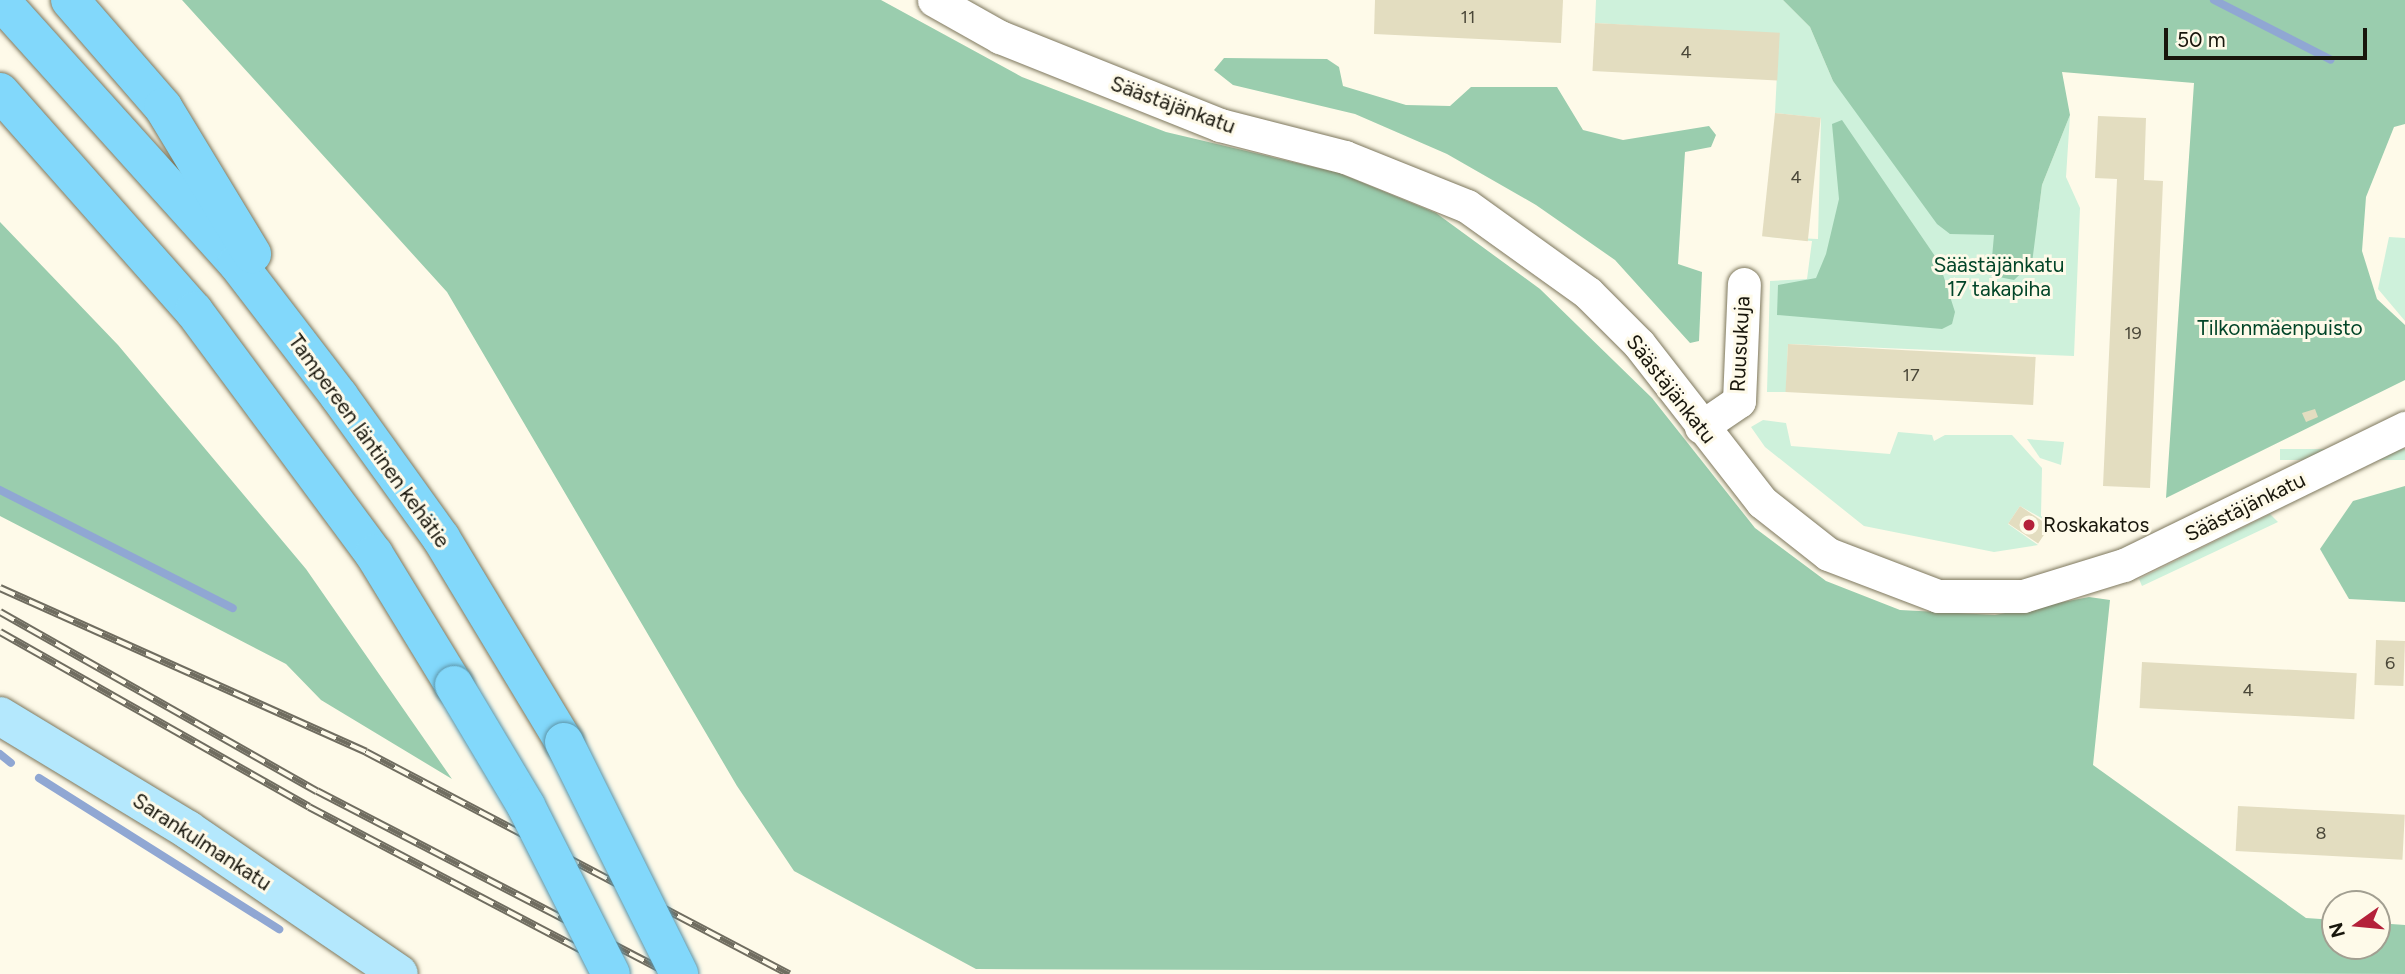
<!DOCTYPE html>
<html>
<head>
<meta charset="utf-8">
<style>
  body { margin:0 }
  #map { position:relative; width:2405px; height:974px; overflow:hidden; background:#fefae9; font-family:Figtree,sans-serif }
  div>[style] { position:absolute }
  .green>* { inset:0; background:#cef1db; transform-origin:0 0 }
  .forest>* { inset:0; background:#9acdae }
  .stream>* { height:8px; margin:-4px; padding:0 4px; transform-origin:4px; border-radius:4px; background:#90a7d3 }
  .building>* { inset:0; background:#e3ddc0; transform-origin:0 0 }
  .roads { filter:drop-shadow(0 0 2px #7d775d) drop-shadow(0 0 2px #7d775d) }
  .minor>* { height:33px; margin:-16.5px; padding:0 16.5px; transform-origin:16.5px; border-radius:16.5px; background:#fff }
  .major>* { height:38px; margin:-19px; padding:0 19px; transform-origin:19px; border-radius:19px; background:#b4e8fd }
  .highway>* { height:38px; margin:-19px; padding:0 19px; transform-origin:19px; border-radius:19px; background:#82d8fb }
  .rail>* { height:8px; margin-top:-4px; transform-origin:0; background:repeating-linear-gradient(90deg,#fefae9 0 16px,#706d60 0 32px); box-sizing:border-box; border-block:2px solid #706d60 }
  .bridges { filter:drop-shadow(0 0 2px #5d94a7) drop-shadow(0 0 2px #5d94a7) }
  .highway-bridge>* { height:38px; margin:-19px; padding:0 19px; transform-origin:19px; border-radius:19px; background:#82d8fb }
  .dots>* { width:19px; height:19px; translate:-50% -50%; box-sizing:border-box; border:4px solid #fefae9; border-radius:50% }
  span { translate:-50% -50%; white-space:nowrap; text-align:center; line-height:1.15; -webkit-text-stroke:6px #fefae9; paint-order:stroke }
  .number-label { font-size:18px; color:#4b4839 }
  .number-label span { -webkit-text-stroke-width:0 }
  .street-label { font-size:21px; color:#18160c }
  .park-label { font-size:21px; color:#024528 }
  .poi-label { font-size:21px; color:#18160c }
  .left { translate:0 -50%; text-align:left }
  .north { position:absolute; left:2321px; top:890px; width:70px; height:70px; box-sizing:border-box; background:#fefae9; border:2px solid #a29f91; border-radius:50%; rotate:255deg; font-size:19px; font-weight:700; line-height:28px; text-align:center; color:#18160c }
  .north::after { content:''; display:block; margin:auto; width:24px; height:32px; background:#b4213a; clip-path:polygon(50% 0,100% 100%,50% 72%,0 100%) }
  .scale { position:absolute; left:2164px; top:28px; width:203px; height:32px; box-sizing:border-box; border:4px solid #18160c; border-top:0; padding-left:9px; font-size:21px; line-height:24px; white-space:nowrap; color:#18160c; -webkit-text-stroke:5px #fefae9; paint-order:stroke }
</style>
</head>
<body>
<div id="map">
  <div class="green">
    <i style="clip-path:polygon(1596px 0,1783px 0,1810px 27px,1833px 81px,1862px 117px,2037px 223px,2042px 185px,2070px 115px,2066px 177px,2080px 208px,2074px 356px,1788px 344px,1786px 392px,1767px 392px,1770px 281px,1807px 279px,1812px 241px,1769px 237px,1818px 239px,1821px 118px,1775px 113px,1779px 34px,1595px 23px)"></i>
    <i style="clip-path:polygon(2389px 237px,2405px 238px,2405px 321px,2378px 289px)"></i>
    <i style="clip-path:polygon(1763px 420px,1786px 423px,1791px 446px,1890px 454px,1898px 432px,1932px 435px,1934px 441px,1945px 435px,2012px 435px,2042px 468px,2041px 516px,2057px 527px,2020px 506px,2008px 524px,2038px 545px,1994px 552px,1864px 526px,1765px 447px,1751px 427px)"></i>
    <i style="clip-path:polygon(2027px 439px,2064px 442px,2061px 465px,2040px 458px)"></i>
    <i style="left:2405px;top:449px;width:11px;height:125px;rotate:90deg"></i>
    <i style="clip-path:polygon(2270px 514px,2278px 522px,2142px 586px,2139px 579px)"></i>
  </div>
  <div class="forest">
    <i style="clip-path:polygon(182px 0,881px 0,1022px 77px,1166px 132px,1339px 173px,1436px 213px,1540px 289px,1652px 398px,1755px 528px,1826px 581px,1900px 610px,1995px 615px,2089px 597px,2110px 600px,2093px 765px,2306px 918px,2335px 920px,2335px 946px,2377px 946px,2377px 923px,2405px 925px,2405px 974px,976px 969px,794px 871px,737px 786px,447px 292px)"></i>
    <i style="clip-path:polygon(1783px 0,2405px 0,2405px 124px,2394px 127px,2366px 197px,2362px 251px,2377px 299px,2405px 325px,2405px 380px,2166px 498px,2194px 83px,2062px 72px,2070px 115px,2042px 185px,2032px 263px,2014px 280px,1999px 277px,1991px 269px,1994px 235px,1950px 234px,1937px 224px,1833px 81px,1810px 27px)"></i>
    <i style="clip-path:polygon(1224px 58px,1327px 59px,1339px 67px,1343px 86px,1406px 105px,1450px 106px,1471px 87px,1557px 87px,1583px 130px,1623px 140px,1709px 126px,1716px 135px,1711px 147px,1685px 152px,1678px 264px,1702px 272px,1699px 341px,1690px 343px,1615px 260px,1536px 205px,1447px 154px,1355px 114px,1233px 85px,1214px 70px)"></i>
    <i style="clip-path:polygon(1842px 120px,1939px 262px,1955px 312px,1952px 324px,1942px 329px,1777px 315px,1778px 285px,1816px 278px,1826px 254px,1839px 199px,1832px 124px)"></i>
    <i style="clip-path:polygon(0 222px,118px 345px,306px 569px,452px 779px,321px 700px,286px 664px,0 516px)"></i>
    <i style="clip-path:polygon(2405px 486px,2405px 602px,2349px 599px,2320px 549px,2353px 501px)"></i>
  </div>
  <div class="stream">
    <i style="left:2214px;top:0;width:131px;rotate:27.1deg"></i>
    <i style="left:0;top:490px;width:261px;rotate:26.9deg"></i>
    <i style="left:0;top:754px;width:14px;rotate:39deg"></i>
    <i style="left:39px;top:778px;width:284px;rotate:32.2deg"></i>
  </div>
  <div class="building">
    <i style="clip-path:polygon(1375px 0,1563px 0,1561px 43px,1374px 34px)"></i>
    <i style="left:1595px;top:23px;width:185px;height:48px;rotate:3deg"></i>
    <i style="left:1775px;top:113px;width:46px;height:124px;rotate:6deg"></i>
    <i style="clip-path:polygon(2098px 116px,2146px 118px,2144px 180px,2163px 181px,2150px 488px,2103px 486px,2117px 179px,2095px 178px)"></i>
    <i style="left:1788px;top:344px;width:248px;height:48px;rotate:3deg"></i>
    <i style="clip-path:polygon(2315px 409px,2318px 417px,2306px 422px,2302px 413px)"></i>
    <i style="left:2020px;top:506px;width:36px;height:21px;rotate:34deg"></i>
    <i style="left:2376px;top:640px;width:29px;height:45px;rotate:2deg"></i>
    <i style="left:2142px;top:662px;width:215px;height:46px;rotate:3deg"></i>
    <i style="left:2238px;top:806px;width:167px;height:45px;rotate:3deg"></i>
  </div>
  <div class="roads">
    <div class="minor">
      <i style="left:934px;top:0;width:76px;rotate:29.3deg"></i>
      <i style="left:1000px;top:37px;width:237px;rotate:21.8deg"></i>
      <i style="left:1220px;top:125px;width:129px;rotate:14.4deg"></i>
      <i style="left:1345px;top:157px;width:131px;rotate:21.9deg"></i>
      <i style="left:1467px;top:206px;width:149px;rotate:35.7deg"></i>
      <i style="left:1588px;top:293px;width:72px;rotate:45deg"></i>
      <i style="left:1639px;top:344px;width:200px;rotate:52.1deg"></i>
      <i style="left:1762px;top:502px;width:84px;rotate:38.2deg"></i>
      <i style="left:1828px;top:554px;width:118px;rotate:20.9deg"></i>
      <i style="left:1938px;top:596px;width:85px"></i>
      <i style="left:2023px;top:596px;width:106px;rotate:-17.1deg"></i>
      <i style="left:2124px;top:565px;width:313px;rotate:-26deg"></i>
      <i style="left:1701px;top:427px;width:46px;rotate:-34.4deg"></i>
      <i style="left:1739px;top:401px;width:117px;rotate:-87.6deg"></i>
    </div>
    <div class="major">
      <i style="left:0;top:716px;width:220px;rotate:31.2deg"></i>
      <i style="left:188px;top:830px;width:255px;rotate:34.3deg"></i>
    </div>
    <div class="highway">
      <i style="left:0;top:0;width:354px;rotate:48deg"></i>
      <i style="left:237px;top:263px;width:168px;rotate:52.5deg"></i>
      <i style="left:339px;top:396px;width:175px;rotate:54.3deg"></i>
      <i style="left:441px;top:538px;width:238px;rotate:58.9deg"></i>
      <i style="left:70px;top:0;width:142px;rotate:49deg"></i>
      <i style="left:163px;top:107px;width:172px;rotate:58.8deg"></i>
      <i style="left:0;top:92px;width:293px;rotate:48.5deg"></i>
      <i style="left:194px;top:311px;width:302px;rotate:53.5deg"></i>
      <i style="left:374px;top:554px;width:153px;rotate:58.6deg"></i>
    </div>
  </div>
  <div class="rail">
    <i style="left:0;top:588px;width:401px;rotate:24.1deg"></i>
    <i style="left:366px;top:752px;width:478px;rotate:27.7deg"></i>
    <i style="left:0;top:612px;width:364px;rotate:29.5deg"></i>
    <i style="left:317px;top:791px;width:398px;rotate:27.4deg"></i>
    <i style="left:0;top:632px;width:355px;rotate:29.5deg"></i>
    <i style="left:309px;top:807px;width:359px;rotate:27.7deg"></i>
  </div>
  <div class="bridges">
    <div class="highway-bridge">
      <i style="left:454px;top:685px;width:141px;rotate:59.2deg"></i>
      <i style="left:526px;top:806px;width:188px;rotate:63.2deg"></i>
      <i style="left:564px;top:742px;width:259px;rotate:63.6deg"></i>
    </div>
  </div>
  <div class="dots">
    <i style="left:2029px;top:525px;background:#b4213a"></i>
  </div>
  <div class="number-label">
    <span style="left:1468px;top:17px">11</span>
    <span style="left:1686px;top:52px">4</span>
    <span style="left:1796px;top:177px">4</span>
    <span style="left:2133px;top:333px">19</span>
    <span style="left:1911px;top:375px">17</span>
    <span style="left:2390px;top:663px">6</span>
    <span style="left:2248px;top:690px">4</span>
    <span style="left:2321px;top:833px">8</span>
  </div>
  <div class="street-label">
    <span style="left:1173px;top:105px;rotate:20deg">Säästäjänkatu</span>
    <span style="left:1740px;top:344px;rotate:-87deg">Ruusukuja</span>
    <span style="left:1671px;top:389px;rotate:52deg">Säästäjänkatu</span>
    <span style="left:369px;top:441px;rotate:54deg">Tampereen läntinen kehätie</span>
    <span style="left:2245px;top:507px;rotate:-26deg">Säästäjänkatu</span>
    <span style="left:202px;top:842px;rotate:33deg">Sarankulmankatu</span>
  </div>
  <div class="park-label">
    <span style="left:1999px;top:277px">Säästäjänkatu<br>17 takapiha</span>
    <span style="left:2280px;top:328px">Tilkonmäenpuisto</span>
  </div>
  <div class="poi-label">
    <span class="left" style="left:2043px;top:525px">Roskakatos</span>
  </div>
  <div class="north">N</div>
  <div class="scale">50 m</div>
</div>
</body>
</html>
